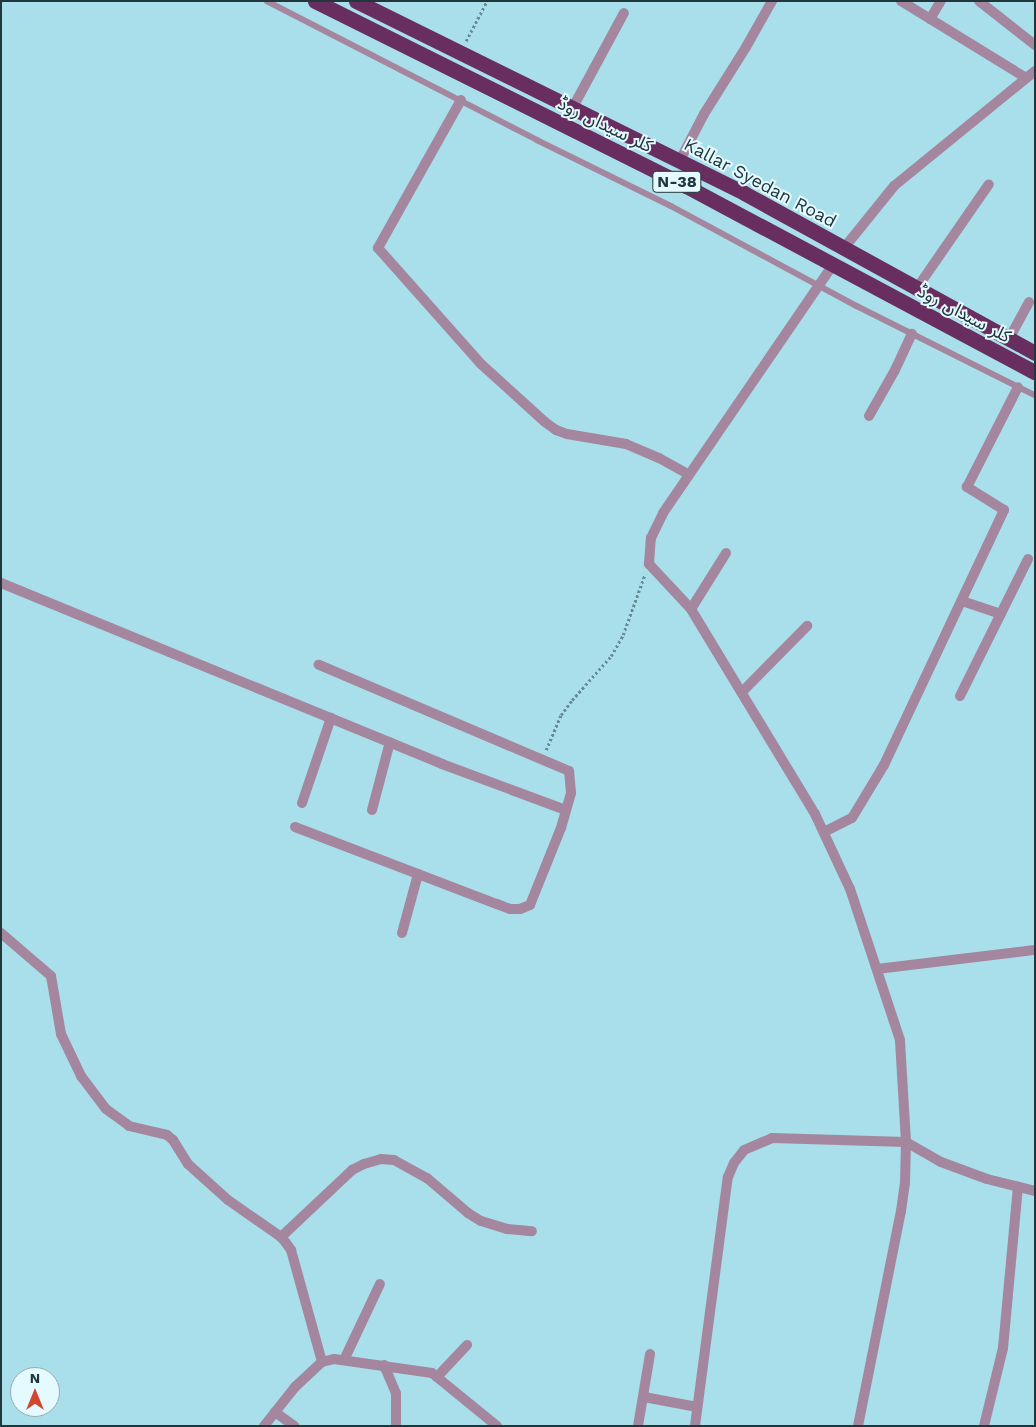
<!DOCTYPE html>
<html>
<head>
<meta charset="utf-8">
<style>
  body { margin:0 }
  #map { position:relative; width:1036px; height:1427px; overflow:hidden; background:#a9dfeb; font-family:"Work Sans","Noto Sans Arabic",sans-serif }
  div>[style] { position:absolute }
  .path>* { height:2.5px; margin-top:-1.25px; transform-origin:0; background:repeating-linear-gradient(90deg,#658b93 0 2.5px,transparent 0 5px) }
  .lane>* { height:5.5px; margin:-2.75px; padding:0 2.75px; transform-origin:2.75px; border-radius:2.75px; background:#a4879f }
  .street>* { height:10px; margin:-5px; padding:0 5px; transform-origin:5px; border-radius:5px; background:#a4879f }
  .highway>* { height:15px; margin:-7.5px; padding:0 7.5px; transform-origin:7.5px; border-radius:7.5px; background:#682e60 }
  span { translate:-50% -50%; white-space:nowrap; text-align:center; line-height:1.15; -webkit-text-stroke:4px #e5faff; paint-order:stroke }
  .shield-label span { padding:1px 4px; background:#e5faff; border:1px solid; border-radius:4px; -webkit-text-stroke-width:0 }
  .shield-label { font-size:16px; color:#21373b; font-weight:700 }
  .street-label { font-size:18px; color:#21373b }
  .frame { position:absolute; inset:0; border:2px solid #21373b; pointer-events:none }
  .north { position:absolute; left:10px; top:1367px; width:50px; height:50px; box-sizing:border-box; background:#e5faff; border:1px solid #97acb1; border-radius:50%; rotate:0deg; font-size:14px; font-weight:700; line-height:20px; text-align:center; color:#21373b }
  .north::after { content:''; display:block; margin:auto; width:18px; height:22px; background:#d2462e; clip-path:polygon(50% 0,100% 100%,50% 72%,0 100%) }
</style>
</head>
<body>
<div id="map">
  <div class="path">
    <i style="left:466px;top:41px;width:45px;rotate:-62.3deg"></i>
    <i style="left:546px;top:750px;width:38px;rotate:-67deg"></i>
    <i style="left:561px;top:715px;width:19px;rotate:-54deg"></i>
    <i style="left:572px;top:700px;width:59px;rotate:-48.4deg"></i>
    <i style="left:611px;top:656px;width:24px;rotate:-60deg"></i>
    <i style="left:623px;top:635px;width:65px;rotate:-70.2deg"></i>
  </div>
  <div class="lane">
    <i style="left:267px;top:1px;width:304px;rotate:27.2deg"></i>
    <i style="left:537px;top:140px;width:149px;rotate:26.2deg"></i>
    <i style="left:671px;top:206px;width:211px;rotate:28.3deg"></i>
    <i style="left:857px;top:306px;width:199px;rotate:26.6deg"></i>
  </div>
  <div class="street">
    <i style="left:901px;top:1px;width:147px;rotate:31.6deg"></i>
    <i style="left:979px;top:1px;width:71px;rotate:38.2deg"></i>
    <i style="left:930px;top:19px;width:21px;rotate:-59deg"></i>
    <i style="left:461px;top:100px;width:170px;rotate:119.3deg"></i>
    <i style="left:378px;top:248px;width:155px;rotate:48.4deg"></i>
    <i style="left:481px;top:364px;width:86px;rotate:42.2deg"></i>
    <i style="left:545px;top:422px;width:14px;rotate:36deg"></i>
    <i style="left:556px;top:430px;width:12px;rotate:20deg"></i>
    <i style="left:567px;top:434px;width:60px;rotate:9.6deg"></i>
    <i style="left:626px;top:444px;width:36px;rotate:23deg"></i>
    <i style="left:659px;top:458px;width:33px;rotate:29deg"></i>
    <i style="left:572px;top:109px;width:109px;rotate:-61.6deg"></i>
    <i style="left:679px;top:162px;width:54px;rotate:-62.5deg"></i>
    <i style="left:704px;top:114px;width:79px;rotate:-57.9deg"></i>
    <i style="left:746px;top:47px;width:53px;rotate:-60.5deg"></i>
    <i style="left:844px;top:248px;width:80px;rotate:-51.1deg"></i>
    <i style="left:894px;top:186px;width:182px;rotate:-39.2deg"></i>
    <i style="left:917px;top:288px;width:126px;rotate:-55.3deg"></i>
    <i style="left:1009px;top:339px;width:42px;rotate:-61.6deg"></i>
    <i style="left:869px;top:416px;width:53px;rotate:-60.5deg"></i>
    <i style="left:895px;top:370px;width:40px;rotate:-65deg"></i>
    <i style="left:1px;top:583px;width:477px;rotate:22.3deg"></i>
    <i style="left:442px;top:764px;width:132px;rotate:20.4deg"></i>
    <i style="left:962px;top:601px;width:41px;rotate:18.4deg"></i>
    <i style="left:691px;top:609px;width:66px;rotate:-58deg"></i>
    <i style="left:742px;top:692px;width:93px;rotate:-45.4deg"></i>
    <i style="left:960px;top:696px;width:153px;rotate:-63.6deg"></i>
    <i style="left:302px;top:803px;width:90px;rotate:-71.2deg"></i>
    <i style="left:372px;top:810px;width:70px;rotate:-75.2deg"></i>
    <i style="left:295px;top:827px;width:216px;rotate:20.9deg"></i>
    <i style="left:497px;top:904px;width:14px;rotate:21deg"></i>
    <i style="left:510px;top:909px;width:10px"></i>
    <i style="left:520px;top:909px;width:11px;rotate:-22deg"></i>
    <i style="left:530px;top:905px;width:83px;rotate:-68.1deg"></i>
    <i style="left:561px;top:828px;width:36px;rotate:-74deg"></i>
    <i style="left:571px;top:793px;width:22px;rotate:-95deg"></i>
    <i style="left:569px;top:771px;width:272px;rotate:-157deg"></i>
    <i style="left:824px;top:832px;width:31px;rotate:-27deg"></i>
    <i style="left:852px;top:818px;width:62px;rotate:-58.9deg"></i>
    <i style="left:884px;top:765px;width:282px;rotate:-64.8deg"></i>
    <i style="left:1004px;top:510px;width:44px;rotate:-148.1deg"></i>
    <i style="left:967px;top:487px;width:112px;rotate:-63deg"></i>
    <i style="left:1px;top:933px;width:66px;rotate:40.7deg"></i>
    <i style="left:51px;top:976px;width:59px;rotate:80.2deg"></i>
    <i style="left:61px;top:1034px;width:47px;rotate:64.5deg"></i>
    <i style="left:81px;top:1076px;width:41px;rotate:52.9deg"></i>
    <i style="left:106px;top:1109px;width:29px;rotate:36deg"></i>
    <i style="left:129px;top:1126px;width:39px;rotate:13deg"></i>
    <i style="left:167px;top:1135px;width:8px;rotate:40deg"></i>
    <i style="left:173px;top:1140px;width:28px;rotate:58deg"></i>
    <i style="left:188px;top:1164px;width:54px;rotate:42deg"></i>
    <i style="left:228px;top:1200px;width:65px;rotate:34.9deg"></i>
    <i style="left:281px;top:1237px;width:8px;rotate:50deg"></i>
    <i style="left:286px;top:1243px;width:9px;rotate:54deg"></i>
    <i style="left:291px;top:1250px;width:116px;rotate:74.5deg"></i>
    <i style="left:402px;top:933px;width:61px;rotate:-74.8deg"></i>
    <i style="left:877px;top:969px;width:159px;rotate:-6.9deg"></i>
    <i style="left:281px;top:1237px;width:98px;rotate:-43.3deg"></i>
    <i style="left:352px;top:1170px;width:13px;rotate:-27deg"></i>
    <i style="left:364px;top:1164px;width:18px;rotate:-16deg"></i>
    <i style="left:381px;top:1159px;width:13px;rotate:4deg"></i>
    <i style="left:394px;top:1160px;width:38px;rotate:29deg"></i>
    <i style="left:427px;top:1178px;width:54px;rotate:40.5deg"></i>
    <i style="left:468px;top:1213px;width:15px;rotate:32deg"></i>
    <i style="left:481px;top:1221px;width:27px;rotate:17deg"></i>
    <i style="left:507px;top:1229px;width:25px;rotate:5deg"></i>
    <i style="left:344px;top:1360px;width:84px;rotate:-64.7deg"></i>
    <i style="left:384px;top:1365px;width:30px;rotate:67deg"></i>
    <i style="left:396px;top:1393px;width:33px;rotate:90deg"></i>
    <i style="left:437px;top:1377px;width:44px;rotate:-46.8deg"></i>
    <i style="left:644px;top:1397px;width:54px;rotate:10.7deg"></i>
    <i style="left:275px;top:1412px;width:24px;rotate:36deg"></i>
    <i style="left:264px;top:1426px;width:50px;rotate:-51.5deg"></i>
    <i style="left:295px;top:1387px;width:37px;rotate:-43deg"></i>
    <i style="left:322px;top:1362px;width:12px;rotate:-14deg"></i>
    <i style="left:334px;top:1359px;width:99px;rotate:8.1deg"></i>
    <i style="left:432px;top:1373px;width:84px;rotate:39.2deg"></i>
    <i style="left:638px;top:1426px;width:73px;rotate:-80.5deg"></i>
    <i style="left:695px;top:1426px;width:251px;rotate:-82.5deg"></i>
    <i style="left:728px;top:1177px;width:15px;rotate:-67deg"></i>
    <i style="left:734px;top:1163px;width:16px;rotate:-52deg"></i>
    <i style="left:744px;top:1150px;width:30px;rotate:-23deg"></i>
    <i style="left:772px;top:1138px;width:134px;rotate:1.7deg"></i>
    <i style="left:906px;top:1142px;width:102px;rotate:-93.4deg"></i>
    <i style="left:900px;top:1040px;width:159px;rotate:-108.3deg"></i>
    <i style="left:850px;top:889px;width:83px;rotate:-115deg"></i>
    <i style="left:815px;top:814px;width:240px;rotate:-121.2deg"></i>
    <i style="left:691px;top:609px;width:62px;rotate:-133deg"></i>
    <i style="left:649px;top:564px;width:26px;rotate:-86deg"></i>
    <i style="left:651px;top:538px;width:28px;rotate:-64deg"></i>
    <i style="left:663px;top:513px;width:301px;rotate:-55.6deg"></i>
    <i style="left:858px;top:1426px;width:219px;rotate:-78.7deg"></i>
    <i style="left:901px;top:1211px;width:28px;rotate:-82deg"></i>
    <i style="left:905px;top:1183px;width:41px;rotate:-88.6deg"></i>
    <i style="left:906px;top:1142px;width:40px;rotate:29.7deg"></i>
    <i style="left:941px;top:1162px;width:49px;rotate:20.3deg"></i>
    <i style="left:987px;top:1179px;width:49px;rotate:14deg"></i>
    <i style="left:984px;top:1426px;width:80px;rotate:-76.3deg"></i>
    <i style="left:1003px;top:1348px;width:162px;rotate:-84.7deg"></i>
  </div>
  <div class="highway">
    <i style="left:315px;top:1px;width:415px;rotate:26.5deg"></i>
    <i style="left:686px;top:186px;width:395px;rotate:28.1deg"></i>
    <i style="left:356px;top:1px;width:433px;rotate:26.3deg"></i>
    <i style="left:744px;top:193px;width:332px;rotate:28.8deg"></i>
  </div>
  <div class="shield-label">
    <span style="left:677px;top:182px">N-38</span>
  </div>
  <div class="street-label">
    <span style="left:605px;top:125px;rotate:26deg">کلر سیداں روڈ</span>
    <span style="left:760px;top:183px;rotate:28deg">Kallar Syedan Road</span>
    <span style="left:964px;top:314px;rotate:28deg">کلر سیداں روڈ</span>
  </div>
  <div class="frame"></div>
  <div class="north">N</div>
</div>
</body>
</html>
